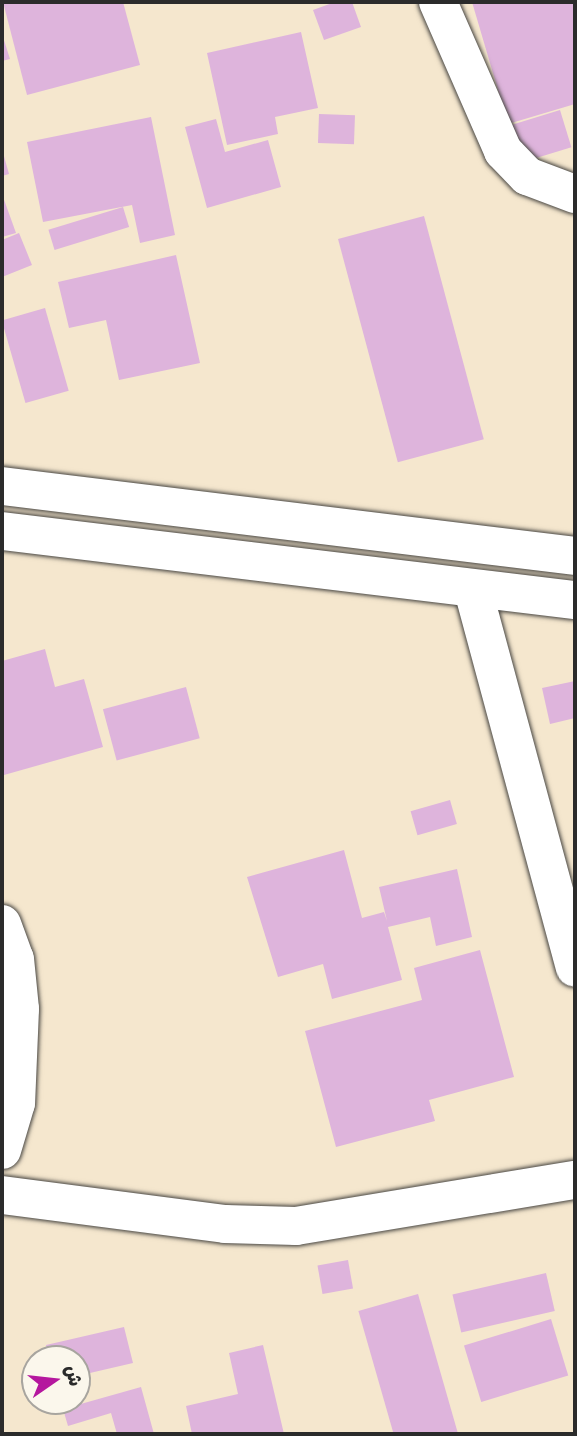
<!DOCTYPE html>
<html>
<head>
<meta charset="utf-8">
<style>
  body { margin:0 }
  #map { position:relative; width:577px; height:1436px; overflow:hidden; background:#f5e7ce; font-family:Mali,"Playpen Sans Arabic",sans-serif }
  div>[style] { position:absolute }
  .building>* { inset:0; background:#deb4dc; transform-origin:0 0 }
  .roads { filter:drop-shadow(0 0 2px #494743) drop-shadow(0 0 2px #494743) }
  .minor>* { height:38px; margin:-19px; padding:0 19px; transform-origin:19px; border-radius:19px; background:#fff }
  .tertiary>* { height:38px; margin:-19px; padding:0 19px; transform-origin:19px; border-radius:19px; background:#fff }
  span { translate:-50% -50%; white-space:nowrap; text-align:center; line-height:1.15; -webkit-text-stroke:6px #fbf7ec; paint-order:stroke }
  .frame { position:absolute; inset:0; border:4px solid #2b2b2b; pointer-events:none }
  .north { position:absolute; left:21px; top:1345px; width:70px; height:70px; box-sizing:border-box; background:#fbf7ec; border:2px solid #a8a59f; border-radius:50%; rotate:76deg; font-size:19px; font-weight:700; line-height:28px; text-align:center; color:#2b2b2b }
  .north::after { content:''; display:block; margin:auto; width:24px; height:32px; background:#b5179e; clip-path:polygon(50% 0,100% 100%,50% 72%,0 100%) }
</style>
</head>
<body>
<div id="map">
  <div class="building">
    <i style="clip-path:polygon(3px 2px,123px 2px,140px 65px,27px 95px)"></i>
    <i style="clip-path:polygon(335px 2px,352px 2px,361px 27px,324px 40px,313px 10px)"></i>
    <i style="clip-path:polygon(472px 2px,575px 2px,575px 104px,508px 124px)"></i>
    <i style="clip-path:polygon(301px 32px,318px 108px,275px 117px,278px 134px,227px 145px,207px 53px)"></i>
    <i style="clip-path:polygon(2px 34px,10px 59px,2px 61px)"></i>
    <i style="left:560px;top:110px;width:39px;height:65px;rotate:73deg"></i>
    <i style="left:319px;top:114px;width:36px;height:29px;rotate:2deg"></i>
    <i style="clip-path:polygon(151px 117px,175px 235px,140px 243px,132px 205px,43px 222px,27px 142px)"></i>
    <i style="clip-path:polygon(216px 119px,225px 152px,268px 140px,281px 187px,207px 208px,185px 127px)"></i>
    <i style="clip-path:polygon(2px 149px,9px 174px,2px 176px)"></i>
    <i style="clip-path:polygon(2px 194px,16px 233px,2px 237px)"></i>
    <i style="left:123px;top:207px;width:21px;height:78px;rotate:73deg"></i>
    <i style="left:424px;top:216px;width:231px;height:89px;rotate:75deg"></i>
    <i style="clip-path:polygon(19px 233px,32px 265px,2px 277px,2px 240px)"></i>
    <i style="clip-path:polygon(176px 255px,200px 363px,119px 380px,106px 320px,69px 328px,58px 282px)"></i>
    <i style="left:45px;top:308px;width:86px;height:45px;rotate:74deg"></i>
    <i style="clip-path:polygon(45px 649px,55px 687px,84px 679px,103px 747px,4px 775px,2px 661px)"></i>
    <i style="clip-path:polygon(575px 681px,575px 718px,550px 724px,542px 688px)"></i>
    <i style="left:186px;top:687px;width:53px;height:86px;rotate:75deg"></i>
    <i style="left:450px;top:800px;width:25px;height:41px;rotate:74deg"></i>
    <i style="clip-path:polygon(344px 850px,362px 918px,384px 912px,387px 921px,379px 887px,457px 869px,472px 937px,436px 946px,430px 917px,388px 927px,402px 980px,332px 999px,323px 964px,278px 977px,247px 877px)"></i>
    <i style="clip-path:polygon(480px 950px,514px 1077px,429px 1100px,435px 1121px,336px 1147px,305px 1031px,422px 1000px,414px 968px)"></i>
    <i style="left:348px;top:1260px;width:29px;height:31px;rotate:80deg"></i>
    <i style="left:546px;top:1273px;width:39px;height:96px;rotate:77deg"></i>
    <i style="left:418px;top:1294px;width:145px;height:62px;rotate:74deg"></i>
    <i style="left:551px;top:1319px;width:59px;height:91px;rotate:73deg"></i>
    <i style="clip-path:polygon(124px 1327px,133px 1363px,77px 1376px,77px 1359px,49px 1359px,46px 1345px)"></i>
    <i style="clip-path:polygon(263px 1345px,284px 1434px,192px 1434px,186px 1406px,238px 1394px,229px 1353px)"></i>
    <i style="clip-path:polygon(141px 1387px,154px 1434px,117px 1434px,111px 1413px,68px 1426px,63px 1409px)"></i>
  </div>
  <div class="roads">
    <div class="minor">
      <i style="left:438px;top:2px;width:163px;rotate:66.4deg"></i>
      <i style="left:503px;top:151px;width:35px;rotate:46deg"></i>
      <i style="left:527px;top:176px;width:51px;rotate:20.6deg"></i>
      <i style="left:473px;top:590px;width:391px;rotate:74.9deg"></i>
      <i style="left:2px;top:924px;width:37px;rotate:70deg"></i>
      <i style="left:15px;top:959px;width:50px;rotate:84.3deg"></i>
      <i style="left:20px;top:1009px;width:94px;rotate:92.4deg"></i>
      <i style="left:16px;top:1103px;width:49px;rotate:106.6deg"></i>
      <i style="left:2px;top:1195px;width:225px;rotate:7.4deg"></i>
      <i style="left:225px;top:1224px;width:71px;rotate:1.6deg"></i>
      <i style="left:296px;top:1226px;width:283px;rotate:-9.4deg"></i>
    </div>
    <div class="tertiary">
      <i style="left:2px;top:486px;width:577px;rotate:6.96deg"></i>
      <i style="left:2px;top:531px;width:577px;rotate:6.87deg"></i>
    </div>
  </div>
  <div class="frame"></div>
  <div class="north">ش</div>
</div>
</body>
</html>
